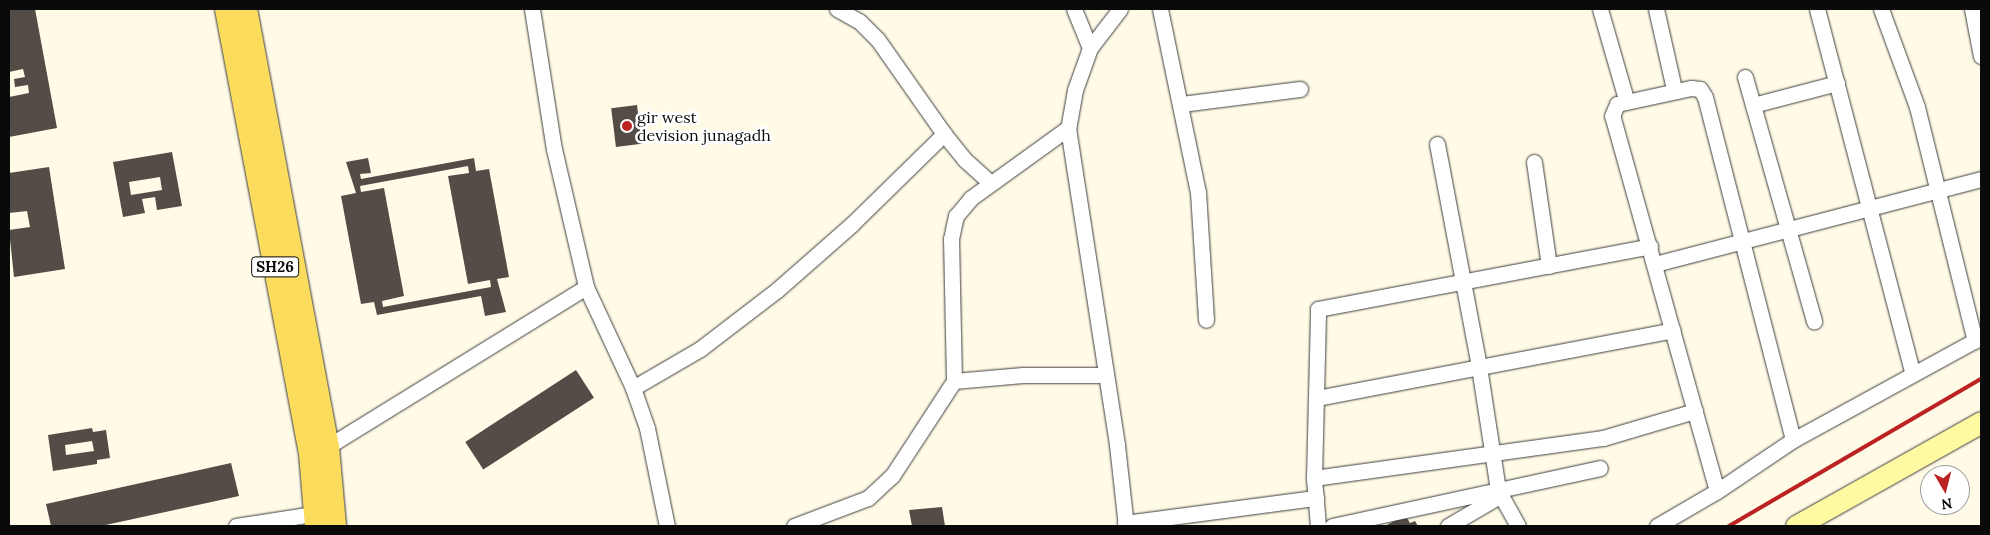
<!DOCTYPE html>
<html>
<head>
<meta charset="utf-8">
<style>
  body { margin:0 }
  #map { position:relative; width:1990px; height:535px; overflow:hidden; background:#fffbe7; font-family:Lora,serif }
  div>[style] { position:absolute }
  .building>* { inset:0; background:#534c47; transform-origin:0 0 }
  .roads { filter:drop-shadow(0 0 1px #3d3d3d) drop-shadow(0 0 1px #3d3d3d) }
  .street>* { height:15px; margin:-7.5px; padding:0 7.5px; transform-origin:7.5px; border-radius:7.5px; background:#fff }
  .secondary>* { height:21px; margin:-10.5px; padding:0 10.5px; transform-origin:10.5px; border-radius:10.5px; background:#fff9a2 }
  .primary>* { height:24px; margin:-12px; padding:0 12px; transform-origin:12px; border-radius:12px; background:#fbdc5c }
  .rail>* { height:4px; margin:-2px; padding:0 2px; transform-origin:2px; border-radius:2px; background:#b22 }
  .dots>* { width:14px; height:14px; translate:-50% -50%; box-sizing:border-box; border:2px solid #fff; border-radius:50% }
  span { translate:-50% -50%; white-space:nowrap; text-align:center; line-height:1.15; -webkit-text-stroke:5px #fff; paint-order:stroke }
  .shield-label span { padding:1px 4px; background:#fff; border:1px solid; border-radius:4px; -webkit-text-stroke-width:0 }
  .shield-label { font-size:15px; color:#0a0a0a; font-weight:700 }
  .poi-label { font-size:16px; color:#0a0a0a }
  .left { translate:0 -50%; text-align:left }
  .frame { position:absolute; inset:0; border:10px solid #0a0a0a; pointer-events:none }
  .north { position:absolute; left:1920px; top:465px; width:50px; height:50px; box-sizing:border-box; background:#fff; border:1px solid #9d9d9d; border-radius:50%; rotate:172deg; font-size:14px; font-weight:700; line-height:20px; text-align:center; color:#0a0a0a }
  .north::after { content:''; display:block; margin:auto; width:18px; height:22px; background:#b22; clip-path:polygon(50% 0,100% 100%,50% 72%,0 100%) }
</style>
</head>
<body>
<div id="map">
  <div class="building">
    <i style="clip-path:polygon(9px 9px,35px 9px,57px 128px,9px 137px,9px 97px,29px 93px,28px 85px,15px 87px,14px 79px,25px 77px,23px 69px,9px 72px)"></i>
    <i style="left:637px;top:105px;width:39px;height:26px;rotate:83deg"></i>
    <i style="clip-path:polygon(evenodd,172px 152px,182px 206px,157px 210px,155px 197px,142px 199px,145px 213px,123px 217px,113px 162px,172px 152px,160px 177px,162px 190px,131px 195px,129px 182px,160px 177px)"></i>
    <i style="clip-path:polygon(evenodd,368px 158px,371px 173px,360px 174px,361px 179px,474px 158px,476px 171px,489px 169px,509px 277px,497px 279px,506px 312px,485px 316px,481px 296px,377px 315px,374px 302px,361px 304px,341px 196px,356px 193px,346px 162px,368px 158px,468px 166px,469px 173px,448px 176px,468px 284px,490px 280px,491px 287px,383px 307px,382px 301px,404px 296px,384px 188px,361px 192px,360px 186px,468px 166px)"></i>
    <i style="clip-path:polygon(49px 167px,65px 269px,14px 277px,9px 230px,30px 227px,27px 211px,9px 213px,9px 173px)"></i>
    <i style="left:576px;top:370px;width:33px;height:132px;rotate:57deg"></i>
    <i style="clip-path:polygon(evenodd,92px 428px,93px 432px,106px 430px,110px 458px,97px 460px,97px 464px,53px 471px,48px 435px,92px 428px,92px 441px,94px 451px,66px 455px,65px 445px,92px 441px)"></i>
    <i style="clip-path:polygon(231px 463px,239px 496px,101px 526px,51px 526px,46px 504px)"></i>
    <i style="clip-path:polygon(942px 507px,945px 526px,912px 526px,909px 510px)"></i>
    <i style="clip-path:polygon(1405px 515px,1410px 523px,1415px 521px,1418px 526px,1385px 526px)"></i>
  </div>
  <div class="roads">
    <div class="street">
      <i style="left:532px;top:9px;width:142px;rotate:81.1deg"></i>
      <i style="left:554px;top:149px;width:142px;rotate:76.9deg"></i>
      <i style="left:586px;top:287px;width:111px;rotate:65deg"></i>
      <i style="left:633px;top:388px;width:42px;rotate:70.7deg"></i>
      <i style="left:647px;top:428px;width:100px;rotate:78.5deg"></i>
      <i style="left:837px;top:9px;width:26px;rotate:29deg"></i>
      <i style="left:860px;top:22px;width:25px;rotate:45deg"></i>
      <i style="left:878px;top:40px;width:115px;rotate:54.9deg"></i>
      <i style="left:944px;top:134px;width:32px;rotate:51deg"></i>
      <i style="left:964px;top:159px;width:36px;rotate:42deg"></i>
      <i style="left:1074px;top:9px;width:42px;rotate:67.7deg"></i>
      <i style="left:1120px;top:9px;width:49px;rotate:127.6deg"></i>
      <i style="left:1090px;top:48px;width:45px;rotate:109.7deg"></i>
      <i style="left:1075px;top:90px;width:39px;rotate:100deg"></i>
      <i style="left:1068px;top:128px;width:321px;rotate:81.2deg"></i>
      <i style="left:1117px;top:445px;width:81px;rotate:83.7deg"></i>
      <i style="left:1160px;top:9px;width:187px;rotate:78.3deg"></i>
      <i style="left:1198px;top:192px;width:128px;rotate:86.4deg"></i>
      <i style="left:1600px;top:9px;width:94px;rotate:73.9deg"></i>
      <i style="left:1656px;top:9px;width:82px;rotate:77.3deg"></i>
      <i style="left:1817px;top:9px;width:377px;rotate:75.3deg"></i>
      <i style="left:1881px;top:9px;width:104px;rotate:69.8deg"></i>
      <i style="left:1917px;top:107px;width:241px;rotate:76.1deg"></i>
      <i style="left:1972px;top:9px;width:48px;rotate:79.2deg"></i>
      <i style="left:1745px;top:77px;width:254px;rotate:74.2deg"></i>
      <i style="left:1181px;top:104px;width:120px;rotate:-7.2deg"></i>
      <i style="left:1753px;top:105px;width:87px;rotate:-14.7deg"></i>
      <i style="left:1437px;top:144px;width:227px;rotate:79.3deg"></i>
      <i style="left:1479px;top:367px;width:124px;rotate:81.2deg"></i>
      <i style="left:1498px;top:490px;width:41px;rotate:60.9deg"></i>
      <i style="left:1534px;top:162px;width:105px;rotate:81.8deg"></i>
      <i style="left:1655px;top:264px;width:337px;rotate:-14.6deg"></i>
      <i style="left:954px;top:381px;width:142px;rotate:-91.2deg"></i>
      <i style="left:951px;top:239px;width:24px;rotate:-78deg"></i>
      <i style="left:956px;top:216px;width:23px;rotate:-50deg"></i>
      <i style="left:971px;top:198px;width:120px;rotate:-35.8deg"></i>
      <i style="left:633px;top:388px;width:78px;rotate:-30.2deg"></i>
      <i style="left:700px;top:349px;width:97px;rotate:-37.5deg"></i>
      <i style="left:777px;top:290px;width:100px;rotate:-41.3deg"></i>
      <i style="left:852px;top:224px;width:129px;rotate:-44.4deg"></i>
      <i style="left:1317px;top:398px;width:362px;rotate:-10.8deg"></i>
      <i style="left:327px;top:447px;width:304px;rotate:-31.7deg"></i>
      <i style="left:1314px;top:478px;width:292px;rotate:-7.9deg"></i>
      <i style="left:1603px;top:438px;width:96px;rotate:-16.4deg"></i>
      <i style="left:1717px;top:491px;width:389px;rotate:-105.6deg"></i>
      <i style="left:1612px;top:116px;width:13px;rotate:-67deg"></i>
      <i style="left:1617px;top:104px;width:76px;rotate:-12.2deg"></i>
      <i style="left:1691px;top:88px;width:9px;rotate:6deg"></i>
      <i style="left:1700px;top:89px;width:9px;rotate:58deg"></i>
      <i style="left:1705px;top:97px;width:354px;rotate:75.6deg"></i>
      <i style="left:1125px;top:523px;width:193px;rotate:-7.5deg"></i>
      <i style="left:236px;top:526px;width:90px;rotate:-8.9deg"></i>
      <i style="left:794px;top:526px;width:79px;rotate:-20.7deg"></i>
      <i style="left:868px;top:498px;width:33px;rotate:-43deg"></i>
      <i style="left:892px;top:476px;width:113px;rotate:-56.9deg"></i>
      <i style="left:954px;top:381px;width:69px;rotate:-5deg"></i>
      <i style="left:1023px;top:375px;width:83px"></i>
      <i style="left:1318px;top:526px;width:48px;rotate:-94.8deg"></i>
      <i style="left:1314px;top:478px;width:169px;rotate:-88.6deg"></i>
      <i style="left:1318px;top:309px;width:338px;rotate:-10.7deg"></i>
      <i style="left:1332px;top:526px;width:274px;rotate:-12.2deg"></i>
      <i style="left:1448px;top:526px;width:61px;rotate:-30.3deg"></i>
      <i style="left:1657px;top:526px;width:69px;rotate:-30.3deg"></i>
      <i style="left:1717px;top:491px;width:92px;rotate:-33.9deg"></i>
      <i style="left:1793px;top:440px;width:214px;rotate:-28.7deg"></i>
    </div>
    <div class="secondary">
      <i style="left:1796px;top:526px;width:212px;rotate:-29.3deg"></i>
    </div>
    <div class="primary">
      <i style="left:227px;top:9px;width:452px;rotate:79.3deg"></i>
      <i style="left:311px;top:453px;width:73px;rotate:85.3deg"></i>
      <i style="left:245px;top:9px;width:446px;rotate:79.4deg"></i>
      <i style="left:327px;top:447px;width:79px;rotate:84.9deg"></i>
    </div>
  </div>
  <div class="rail">
    <i style="left:1729px;top:526px;width:292px;rotate:-30.3deg"></i>
  </div>
  <div class="dots">
    <i style="left:627px;top:126px;background:#b22"></i>
  </div>
  <div class="shield-label">
    <span style="left:275px;top:267px">SH26</span>
  </div>
  <div class="poi-label">
    <span class="left" style="left:637px;top:126px">gir west<br>devision junagadh</span>
  </div>
  <div class="frame"></div>
  <div class="north">N</div>
</div>
</body>
</html>
